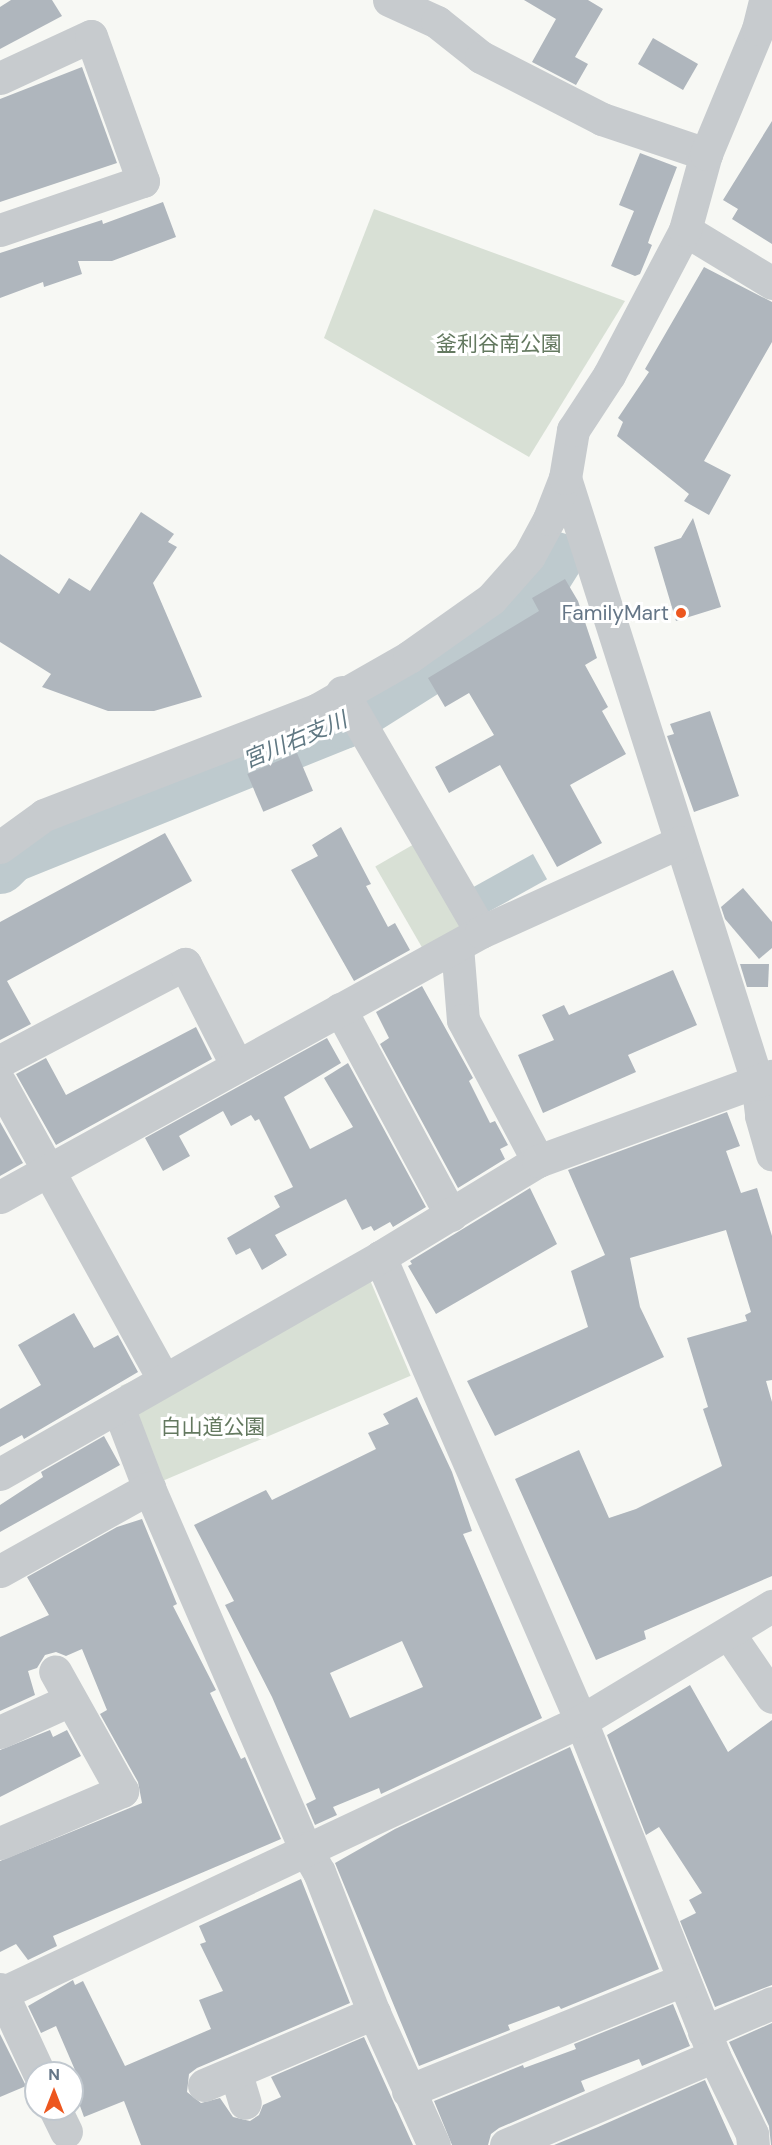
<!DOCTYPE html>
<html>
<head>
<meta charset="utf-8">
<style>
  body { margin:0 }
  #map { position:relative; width:772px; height:2145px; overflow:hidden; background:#f7f8f4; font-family:"DM Sans","Noto Sans JP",sans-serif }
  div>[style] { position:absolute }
  .green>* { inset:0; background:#d8e0d5; transform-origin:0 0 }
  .water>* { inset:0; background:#becace; transform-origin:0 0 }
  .river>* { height:54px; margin:-27px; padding:0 27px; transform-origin:27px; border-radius:27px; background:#becace }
  .building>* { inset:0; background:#afb6bd; transform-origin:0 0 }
  .minor>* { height:33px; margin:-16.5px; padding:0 16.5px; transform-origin:16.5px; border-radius:16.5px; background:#c7cbce }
  .dots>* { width:16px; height:16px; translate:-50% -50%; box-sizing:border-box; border:3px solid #fff; border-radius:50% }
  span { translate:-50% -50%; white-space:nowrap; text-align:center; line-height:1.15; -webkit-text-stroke:6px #fff; paint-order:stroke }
  .park-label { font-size:21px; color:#647960 }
  .poi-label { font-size:21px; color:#657687 }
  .right { translate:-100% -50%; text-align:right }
  .water-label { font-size:22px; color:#607883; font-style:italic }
  .north { position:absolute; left:24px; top:2061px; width:60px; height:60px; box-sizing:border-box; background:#fff; border:2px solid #c1c8cf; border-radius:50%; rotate:0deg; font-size:16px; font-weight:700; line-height:24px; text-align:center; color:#657687 }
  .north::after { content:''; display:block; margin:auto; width:21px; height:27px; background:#ed571f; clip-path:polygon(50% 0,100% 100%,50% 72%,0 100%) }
</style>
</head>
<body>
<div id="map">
  <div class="green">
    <i style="clip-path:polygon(374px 209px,625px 301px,529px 457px,324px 338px)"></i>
    <i style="left:416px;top:843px;width:95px;height:47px;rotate:60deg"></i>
    <i style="left:370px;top:1280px;width:104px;height:271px;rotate:67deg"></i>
  </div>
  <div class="water">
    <i style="left:533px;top:854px;width:29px;height:68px;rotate:61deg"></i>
  </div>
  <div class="river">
    <i style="left:0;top:867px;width:16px;rotate:-45deg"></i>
    <i style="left:11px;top:856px;width:358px;rotate:-22deg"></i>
    <i style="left:343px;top:722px;width:180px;rotate:-32.3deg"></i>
    <i style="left:495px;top:626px;width:65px;rotate:-43.8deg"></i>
    <i style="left:542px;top:581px;width:26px;rotate:-58deg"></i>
  </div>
  <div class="building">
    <i style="clip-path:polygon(11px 0,52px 0,62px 16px,0 49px,0 7px)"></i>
    <i style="clip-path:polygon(524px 0,588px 0,603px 9px,575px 57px,588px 64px,576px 85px,532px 62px,556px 19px)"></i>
    <i style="left:653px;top:38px;width:52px;height:30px;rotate:30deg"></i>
    <i style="clip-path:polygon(82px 67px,117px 163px,0 202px,0 99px)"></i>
    <i style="clip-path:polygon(772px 121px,772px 244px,732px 219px,738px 209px,723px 200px)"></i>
    <i style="clip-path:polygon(640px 153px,677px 167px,650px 237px,648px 243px,652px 245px,640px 274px,635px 276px,611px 266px,634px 211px,619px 205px)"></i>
    <i style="clip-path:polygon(163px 202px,176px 237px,112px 261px,78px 261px,82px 274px,44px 287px,43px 282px,0 298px,0 253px,102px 220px,103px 224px)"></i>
    <i style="clip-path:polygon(704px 267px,772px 302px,772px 342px,704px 461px,731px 475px,709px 515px,684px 501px,689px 494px,617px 436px,623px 422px,618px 418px,649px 372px,645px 369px)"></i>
    <i style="clip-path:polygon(141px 512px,174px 534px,168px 542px,177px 547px,153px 583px,202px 697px,154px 711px,108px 711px,42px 687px,51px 674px,0 642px,0 554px,59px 594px,69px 578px,90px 591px)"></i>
    <i style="clip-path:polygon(693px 518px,721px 607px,676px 621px,654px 547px,681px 538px)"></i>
    <i style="clip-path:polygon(565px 579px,578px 601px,597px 658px,585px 665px,608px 707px,602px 711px,626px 754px,570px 785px,602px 843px,557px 867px,500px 765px,449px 793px,435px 767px,494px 735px,469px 693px,445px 707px,428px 678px,539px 611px,532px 598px)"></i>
    <i style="clip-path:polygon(710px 711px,739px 796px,694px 812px,667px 736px,674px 734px,670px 724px)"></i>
    <i style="left:297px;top:753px;width:41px;height:54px;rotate:67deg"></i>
    <i style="clip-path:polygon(341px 827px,371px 884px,366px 886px,388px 927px,395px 923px,410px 950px,354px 981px,291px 870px,318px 856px,312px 845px)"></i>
    <i style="clip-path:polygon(165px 833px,192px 881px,7px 981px,31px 1024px,0 1040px,0 922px)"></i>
    <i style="clip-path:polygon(743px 888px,772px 922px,772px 948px,759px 959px,725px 919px,721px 907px)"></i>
    <i style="clip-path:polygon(740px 964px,769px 964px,768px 987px,747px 987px)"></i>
    <i style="clip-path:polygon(673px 970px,697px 1025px,628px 1055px,636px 1072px,543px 1113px,518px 1055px,554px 1040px,542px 1015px,564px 1005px,569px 1015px)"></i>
    <i style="clip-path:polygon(422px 986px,473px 1078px,469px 1081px,490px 1123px,495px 1121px,508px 1145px,500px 1149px,505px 1159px,458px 1188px,380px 1044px,389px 1038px,376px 1012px)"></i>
    <i style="clip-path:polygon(196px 1027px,212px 1059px,56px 1145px,16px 1074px,46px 1058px,66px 1095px)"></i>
    <i style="clip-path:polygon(327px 1038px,341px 1063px,284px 1097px,310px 1149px,353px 1127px,324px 1078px,348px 1063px,426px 1207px,393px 1227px,390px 1222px,374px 1231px,371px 1226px,362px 1230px,346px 1199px,275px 1235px,287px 1255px,262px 1270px,250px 1248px,236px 1255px,227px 1238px,280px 1207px,274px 1196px,293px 1187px,259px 1119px,255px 1121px,251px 1115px,231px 1126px,223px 1111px,179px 1136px,190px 1156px,163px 1171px,145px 1138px)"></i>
    <i style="clip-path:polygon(727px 1112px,740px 1146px,726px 1151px,741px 1193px,757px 1188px,772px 1236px,772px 1380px,766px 1381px,772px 1402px,772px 1576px,644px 1631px,646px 1639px,596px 1660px,515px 1479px,579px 1450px,609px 1518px,636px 1509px,722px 1466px,703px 1409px,708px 1407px,687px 1338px,747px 1321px,745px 1315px,751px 1312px,726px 1230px,630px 1258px,640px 1307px,664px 1357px,495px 1436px,467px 1381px,588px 1327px,571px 1271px,605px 1255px,568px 1170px)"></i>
    <i style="clip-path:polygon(0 1122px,23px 1163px,0 1176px)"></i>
    <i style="clip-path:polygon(530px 1188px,557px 1244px,436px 1314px,408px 1266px,412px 1264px,410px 1261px)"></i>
    <i style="clip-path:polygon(74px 1313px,94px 1348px,118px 1335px,138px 1372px,24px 1439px,22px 1435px,0 1447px,0 1409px,41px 1385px,18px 1345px)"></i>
    <i style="clip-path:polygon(evenodd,417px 1397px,452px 1472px,472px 1531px,463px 1534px,542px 1718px,381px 1794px,379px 1788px,333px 1807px,337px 1815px,315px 1825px,306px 1804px,316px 1799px,272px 1697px,225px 1605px,234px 1601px,194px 1525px,266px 1490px,272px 1500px,376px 1449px,368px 1433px,389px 1424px,383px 1414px,417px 1397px,402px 1641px,423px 1687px,350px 1718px,330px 1673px,402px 1641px)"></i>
    <i style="clip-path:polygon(104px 1436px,120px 1465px,0 1532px,0 1505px,43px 1477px,41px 1472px)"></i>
    <i style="clip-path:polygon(142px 1519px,177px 1604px,173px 1606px,216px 1690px,210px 1693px,241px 1759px,245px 1757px,281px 1839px,53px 1936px,57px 1946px,28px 1960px,16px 1944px,0 1952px,0 1861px,142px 1803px,138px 1782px,100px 1714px,107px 1710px,82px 1649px,66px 1656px,56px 1652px,45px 1655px,37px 1668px,28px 1671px,35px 1695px,0 1711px,0 1637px,49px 1615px,27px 1577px,117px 1527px)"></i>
    <i style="clip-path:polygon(690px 1685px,728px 1752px,772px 1720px,772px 1985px,715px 2007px,680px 1921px,696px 1913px,689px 1900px,702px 1893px,659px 1827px,646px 1835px,607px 1735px)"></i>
    <i style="clip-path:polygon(50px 1730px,53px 1737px,67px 1730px,81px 1756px,0 1797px,0 1750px)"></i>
    <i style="clip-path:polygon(570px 1747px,659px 1969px,561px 2009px,559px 2006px,508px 2025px,510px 2030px,419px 2066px,335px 1863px,395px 1829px)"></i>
    <i style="clip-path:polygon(301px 1879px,350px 2003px,197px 2068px,189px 2074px,187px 2092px,201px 2103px,220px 2098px,233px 2117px,250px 2121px,259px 2115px,263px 2105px,281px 2097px,271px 2077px,364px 2037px,413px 2145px,141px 2145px,124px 2101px,84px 2117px,80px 2106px,75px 2108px,72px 2101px,72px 2079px,78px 2077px,56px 2026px,41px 2033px,28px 2006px,73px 1980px,75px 1985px,83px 1981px,125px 2066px,211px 2029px,199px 2000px,223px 1991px,200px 1944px,206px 1942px,199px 1926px)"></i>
    <i style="clip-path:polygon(673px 2004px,690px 2046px,642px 2066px,639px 2059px,581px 2081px,585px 2091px,499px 2128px,491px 2134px,488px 2145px,452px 2145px,434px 2101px,523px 2065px,524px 2068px,576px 2049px,574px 2044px)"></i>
    <i style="clip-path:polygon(772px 2023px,772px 2145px,771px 2145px,769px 2126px,729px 2042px)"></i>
    <i style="clip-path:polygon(0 2034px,26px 2086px,0 2097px)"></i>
    <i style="clip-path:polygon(705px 2080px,734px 2145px,554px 2145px,598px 2127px)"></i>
  </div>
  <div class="minor">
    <i style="left:389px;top:0;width:53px;rotate:24.6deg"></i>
    <i style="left:437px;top:22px;width:56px;rotate:38.5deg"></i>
    <i style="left:481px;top:57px;width:136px;rotate:27.1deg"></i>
    <i style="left:602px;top:119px;width:110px;rotate:18.6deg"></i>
    <i style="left:0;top:78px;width:100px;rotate:-24.8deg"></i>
    <i style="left:91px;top:36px;width:154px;rotate:70.3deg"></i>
    <i style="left:143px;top:181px;width:151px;rotate:161.1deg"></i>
    <i style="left:685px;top:230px;width:102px;rotate:31.3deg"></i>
    <i style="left:565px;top:478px;width:633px;rotate:72.34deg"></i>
    <i style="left:757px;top:1081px;width:35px;rotate:83deg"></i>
    <i style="left:761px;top:1116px;width:40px;rotate:74deg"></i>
    <i style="left:342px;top:692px;width:277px;rotate:59.9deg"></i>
    <i style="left:0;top:847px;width:54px;rotate:-36deg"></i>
    <i style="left:44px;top:815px;width:294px;rotate:-21.1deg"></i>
    <i style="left:318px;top:709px;width:105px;rotate:-29.7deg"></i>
    <i style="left:409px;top:657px;width:100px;rotate:-35.3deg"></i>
    <i style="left:491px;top:599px;width:57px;rotate:-48.5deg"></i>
    <i style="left:529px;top:556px;width:42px;rotate:-61.6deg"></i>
    <i style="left:549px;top:519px;width:44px;rotate:-68.7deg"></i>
    <i style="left:565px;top:478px;width:49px;rotate:-80.5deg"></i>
    <i style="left:573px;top:430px;width:66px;rotate:-56.8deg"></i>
    <i style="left:609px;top:375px;width:164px;rotate:-62.3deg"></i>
    <i style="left:685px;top:230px;width:79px;rotate:-74.6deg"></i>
    <i style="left:706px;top:154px;width:135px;rotate:-67.4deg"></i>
    <i style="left:758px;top:29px;width:30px;rotate:-76deg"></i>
    <i style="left:457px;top:946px;width:74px;rotate:85.4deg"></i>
    <i style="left:463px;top:1020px;width:160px;rotate:62deg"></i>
    <i style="left:340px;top:1009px;width:234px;rotate:61.7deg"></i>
    <i style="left:0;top:1061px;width:209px;rotate:-27.7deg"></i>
    <i style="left:185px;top:964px;width:112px;rotate:63deg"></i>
    <i style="left:0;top:1083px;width:339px;rotate:61.1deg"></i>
    <i style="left:0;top:1197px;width:549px;rotate:-28.85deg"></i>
    <i style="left:481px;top:932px;width:218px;rotate:-24.3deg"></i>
    <i style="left:380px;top:1257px;width:506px;rotate:66.58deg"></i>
    <i style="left:581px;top:1721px;width:360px;rotate:68.3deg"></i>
    <i style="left:714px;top:2056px;width:87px;rotate:64deg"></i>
    <i style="left:752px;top:2134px;width:11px;rotate:85deg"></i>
    <i style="left:118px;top:1407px;width:87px;rotate:69.1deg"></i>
    <i style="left:149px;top:1488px;width:392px;rotate:66.6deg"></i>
    <i style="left:305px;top:1848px;width:28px;rotate:60deg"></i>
    <i style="left:319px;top:1872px;width:151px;rotate:68.7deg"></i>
    <i style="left:374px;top:2013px;width:145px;rotate:65.6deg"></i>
    <i style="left:0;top:1474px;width:438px;rotate:-29.7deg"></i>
    <i style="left:380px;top:1257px;width:185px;rotate:-31.3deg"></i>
    <i style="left:538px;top:1161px;width:249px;rotate:-20deg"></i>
    <i style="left:0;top:1571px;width:171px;rotate:-29.1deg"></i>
    <i style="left:729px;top:1634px;width:76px;rotate:55.7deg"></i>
    <i style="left:0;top:1732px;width:77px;rotate:-24.6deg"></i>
    <i style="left:0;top:1843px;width:133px;rotate:-23.1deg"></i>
    <i style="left:122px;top:1791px;width:137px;rotate:-119.2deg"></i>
    <i style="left:0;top:1989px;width:93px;rotate:65.1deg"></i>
    <i style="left:2px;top:1993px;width:640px;rotate:-25.16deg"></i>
    <i style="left:581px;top:1721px;width:223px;rotate:-31.1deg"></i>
    <i style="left:704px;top:2032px;width:74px;rotate:-23.1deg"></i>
    <i style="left:236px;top:2074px;width:30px;rotate:73deg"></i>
    <i style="left:204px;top:2085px;width:185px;rotate:-23deg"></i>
    <i style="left:408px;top:2091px;width:297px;rotate:-22deg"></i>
    <i style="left:55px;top:2109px;width:25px;rotate:64deg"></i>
    <i style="left:506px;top:2145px;width:226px;rotate:-23.2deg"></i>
  </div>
  <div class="dots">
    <i style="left:681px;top:613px;background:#ed571f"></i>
  </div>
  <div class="park-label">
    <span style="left:499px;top:344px">釜利谷南公園</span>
    <span style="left:213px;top:1427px">白山道公園</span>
  </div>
  <div class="poi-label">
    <span class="right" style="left:669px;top:613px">FamilyMart</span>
  </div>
  <div class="water-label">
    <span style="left:295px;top:740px;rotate:-23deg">宮川右支川</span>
  </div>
  <div class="north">N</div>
</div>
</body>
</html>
